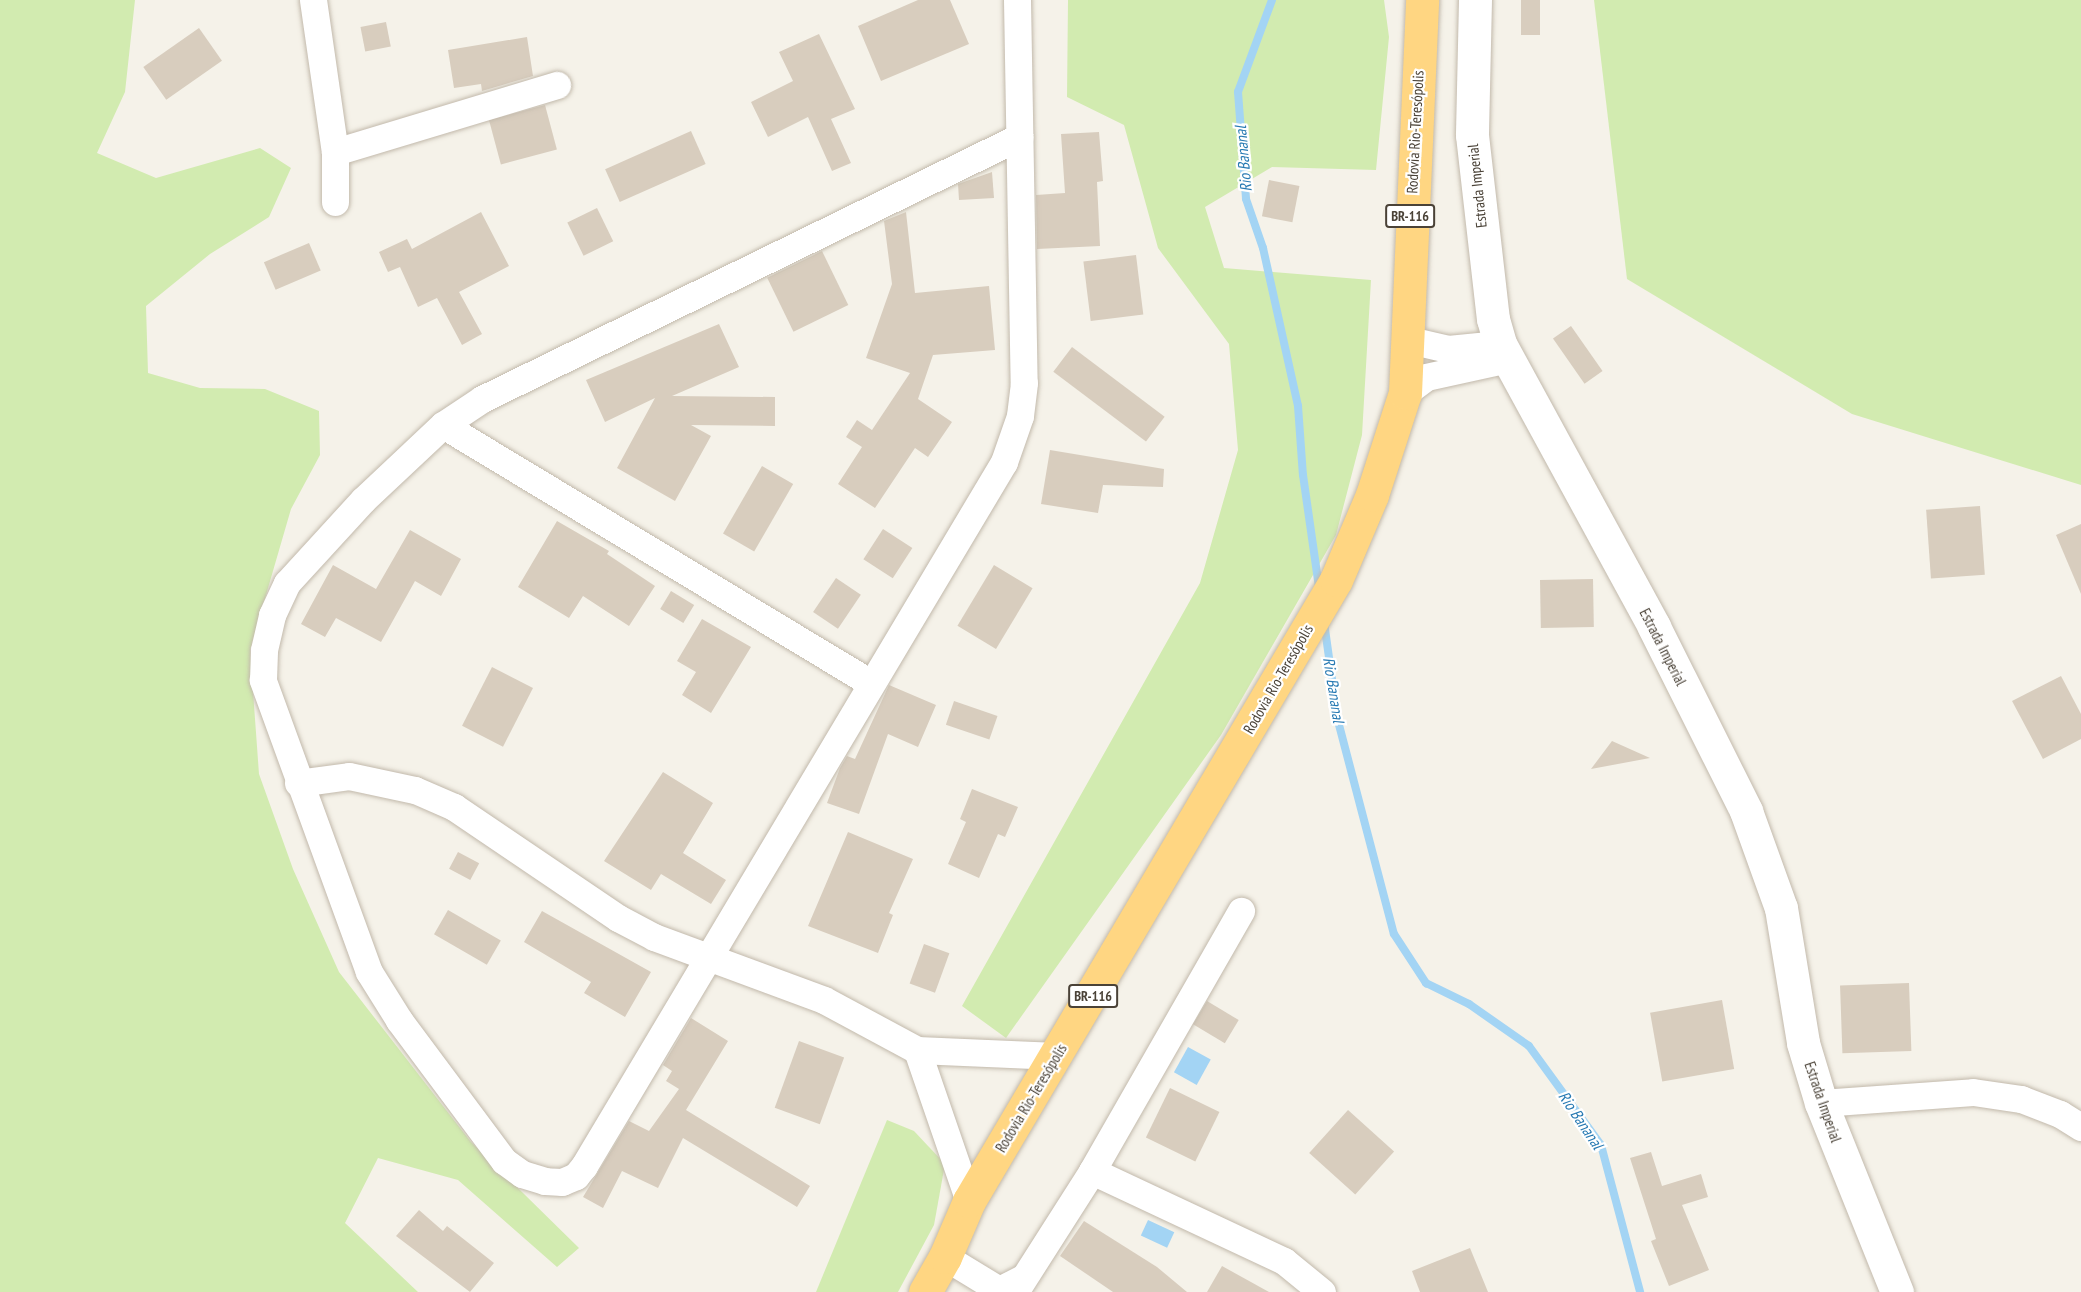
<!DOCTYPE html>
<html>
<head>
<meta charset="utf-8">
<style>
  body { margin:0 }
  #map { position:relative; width:2081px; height:1292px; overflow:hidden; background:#f5f2e9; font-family:"PT Sans Narrow",sans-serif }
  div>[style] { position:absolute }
  .green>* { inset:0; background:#d2ebb0 }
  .water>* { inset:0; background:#a3d4f4; transform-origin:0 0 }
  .stream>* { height:8px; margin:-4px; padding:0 4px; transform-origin:4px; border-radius:4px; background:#a3d4f4 }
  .building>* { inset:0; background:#d8cdbe; transform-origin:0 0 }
  .roads { filter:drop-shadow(0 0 2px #c2b9ab) drop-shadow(0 0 2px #c2b9ab) }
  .minor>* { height:27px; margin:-13.5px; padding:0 13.5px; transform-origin:13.5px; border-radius:13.5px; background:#fff }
  .tertiary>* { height:33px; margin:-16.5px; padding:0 16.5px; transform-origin:16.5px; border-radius:16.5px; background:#fff }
  .trunk>* { height:33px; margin:-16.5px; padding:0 16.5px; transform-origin:16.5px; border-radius:16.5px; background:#ffd682 }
  span { translate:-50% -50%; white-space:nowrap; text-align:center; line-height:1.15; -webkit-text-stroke:4.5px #fff; paint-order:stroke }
  .shield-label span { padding:2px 4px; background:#fff; border:2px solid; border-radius:4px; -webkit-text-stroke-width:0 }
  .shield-label { font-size:14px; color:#4a4237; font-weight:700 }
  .street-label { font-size:15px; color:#4a4237 }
  .water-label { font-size:16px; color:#287ab3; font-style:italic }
</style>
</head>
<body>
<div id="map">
  <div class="green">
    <i style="clip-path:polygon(0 0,135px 0,125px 92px,97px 153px,156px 178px,260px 148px,291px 168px,269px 217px,210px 254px,146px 306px,148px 373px,200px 388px,265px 389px,319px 411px,320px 455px,291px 509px,250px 650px,259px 774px,293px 869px,339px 972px,471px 1142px,579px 1248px,557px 1267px,458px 1180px,378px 1158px,345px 1223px,418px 1292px,0 1292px)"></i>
    <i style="clip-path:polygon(1068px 0,1384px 0,1389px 37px,1376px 170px,1272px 167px,1205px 207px,1224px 268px,1371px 280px,1362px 435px,1336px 535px,1221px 735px,1006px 1038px,962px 1006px,1200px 583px,1238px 450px,1229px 344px,1158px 248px,1124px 125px,1067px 97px)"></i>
    <i style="clip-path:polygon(1594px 0,2081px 0,2081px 485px,1852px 414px,1627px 279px)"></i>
    <i style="clip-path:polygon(887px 1120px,914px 1131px,945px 1164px,934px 1225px,898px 1292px,816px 1292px)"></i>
  </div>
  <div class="water">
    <i style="left:1188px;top:1047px;width:26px;height:29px;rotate:29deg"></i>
    <i style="left:1148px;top:1220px;width:29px;height:17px;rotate:25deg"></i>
  </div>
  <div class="stream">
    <i style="left:1272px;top:0;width:98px;rotate:110.3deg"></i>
    <i style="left:1238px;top:92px;width:107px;rotate:85.7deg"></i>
    <i style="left:1246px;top:199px;width:52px;rotate:70.9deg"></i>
    <i style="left:1263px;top:248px;width:162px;rotate:77.5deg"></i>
    <i style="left:1298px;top:406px;width:69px;rotate:85.9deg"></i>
    <i style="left:1303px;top:475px;width:113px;rotate:81.9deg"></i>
    <i style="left:1324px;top:622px;width:100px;rotate:82deg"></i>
    <i style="left:1338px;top:721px;width:220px;rotate:75.3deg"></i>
    <i style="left:1394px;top:934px;width:59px;rotate:56.9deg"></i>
    <i style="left:1426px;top:983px;width:48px;rotate:26deg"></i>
    <i style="left:1469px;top:1004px;width:73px;rotate:35deg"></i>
    <i style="left:1529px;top:1046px;width:122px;rotate:54deg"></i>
    <i style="left:1601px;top:1145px;width:152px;rotate:75.1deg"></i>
  </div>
  <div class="building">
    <i style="clip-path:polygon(918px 0,950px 0,969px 44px,881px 81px,858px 26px)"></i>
    <i style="left:1521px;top:0;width:19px;height:35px"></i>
    <i style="left:386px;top:22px;width:25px;height:26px;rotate:79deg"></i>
    <i style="left:199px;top:28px;width:40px;height:68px;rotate:55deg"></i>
    <i style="clip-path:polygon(819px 34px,855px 109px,831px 119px,851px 163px,832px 171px,808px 117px,768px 137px,751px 102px,793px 81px,779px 52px)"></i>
    <i style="clip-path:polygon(527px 37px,533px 76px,482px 91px,481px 84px,454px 88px,448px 50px)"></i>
    <i style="left:545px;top:105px;width:46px;height:58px;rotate:75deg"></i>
    <i style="left:691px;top:131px;width:36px;height:94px;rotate:66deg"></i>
    <i style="clip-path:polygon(1099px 132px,1103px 181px,1097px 182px,1100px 246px,1037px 249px,1036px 195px,1065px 193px,1061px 134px)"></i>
    <i style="clip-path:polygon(992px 172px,994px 198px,959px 200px,958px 184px)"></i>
    <i style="left:1269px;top:180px;width:31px;height:37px;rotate:11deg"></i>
    <i style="left:597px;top:208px;width:37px;height:33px;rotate:64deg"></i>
    <i style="clip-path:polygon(481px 212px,509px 266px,459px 292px,482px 334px,462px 345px,437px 298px,418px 307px,400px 267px,388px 272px,379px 252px,407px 239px,412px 249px)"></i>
    <i style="clip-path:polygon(906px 212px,915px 293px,989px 286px,995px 350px,933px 355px,918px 399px,952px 422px,928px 457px,915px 448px,875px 508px,838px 484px,862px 447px,846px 437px,857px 420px,872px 430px,910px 373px,866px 358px,892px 284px,884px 221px)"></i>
    <i style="left:309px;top:243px;width:30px;height:49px;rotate:67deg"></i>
    <i style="left:822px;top:251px;width:60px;height:61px;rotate:64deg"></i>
    <i style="left:1136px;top:255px;width:60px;height:53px;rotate:83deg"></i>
    <i style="clip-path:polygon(719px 324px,739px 367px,672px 396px,775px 397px,775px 426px,691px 425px,711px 436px,675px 501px,617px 468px,655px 398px,605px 422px,586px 380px)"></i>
    <i style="left:1571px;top:326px;width:55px;height:22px;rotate:55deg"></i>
    <i style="left:1072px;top:347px;width:116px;height:31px;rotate:37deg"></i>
    <i style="clip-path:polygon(1050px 450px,1164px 469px,1163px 487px,1103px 485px,1098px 513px,1041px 504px)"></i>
    <i style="left:762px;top:466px;width:36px;height:78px;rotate:30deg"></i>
    <i style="left:1980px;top:506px;width:69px;height:54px;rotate:86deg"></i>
    <i style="clip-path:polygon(557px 521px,609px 551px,607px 554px,655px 586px,629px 626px,583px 596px,569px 618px,518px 587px)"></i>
    <i style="clip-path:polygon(2081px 524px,2081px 594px,2056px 535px)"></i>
    <i style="left:883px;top:529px;width:35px;height:36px;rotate:33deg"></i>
    <i style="clip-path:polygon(410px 530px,461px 559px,441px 596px,415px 581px,381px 642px,336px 618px,325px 637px,301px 624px,333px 565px,376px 589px)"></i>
    <i style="left:994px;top:565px;width:45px;height:71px;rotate:31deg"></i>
    <i style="left:836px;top:578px;width:30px;height:41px;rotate:34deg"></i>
    <i style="left:1593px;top:579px;width:48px;height:53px;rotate:89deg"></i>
    <i style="left:671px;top:591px;width:27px;height:21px;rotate:31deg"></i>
    <i style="clip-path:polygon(702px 619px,751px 647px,711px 713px,682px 695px,696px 672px,677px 661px)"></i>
    <i style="left:492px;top:667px;width:46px;height:66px;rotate:27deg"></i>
    <i style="clip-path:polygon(2061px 676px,2081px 714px,2081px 739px,2043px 759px,2012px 701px)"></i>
    <i style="clip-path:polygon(889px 685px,936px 705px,918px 747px,888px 734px,859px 814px,827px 803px,840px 768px,847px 756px,855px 759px)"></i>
    <i style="left:954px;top:701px;width:46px;height:25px;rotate:19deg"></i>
    <i style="clip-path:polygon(1612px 741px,1650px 758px,1591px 769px)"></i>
    <i style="clip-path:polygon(663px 772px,713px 803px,683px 853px,726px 880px,711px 904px,661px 874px,651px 890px,604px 861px)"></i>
    <i style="clip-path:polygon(972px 789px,1018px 807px,1005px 837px,998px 834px,979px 878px,948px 864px,966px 822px,960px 819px)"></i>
    <i style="clip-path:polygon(848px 832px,913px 859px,889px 913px,893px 915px,878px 953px,808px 926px)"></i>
    <i style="left:458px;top:852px;width:24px;height:19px;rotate:28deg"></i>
    <i style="left:448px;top:910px;width:61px;height:28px;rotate:30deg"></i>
    <i style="clip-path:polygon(542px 911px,651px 972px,625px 1017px,584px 993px,591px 982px,524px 942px)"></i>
    <i style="left:924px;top:944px;width:27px;height:42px;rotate:20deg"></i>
    <i style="left:1909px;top:983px;width:68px;height:69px;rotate:88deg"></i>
    <i style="left:1722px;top:1000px;width:70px;height:73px;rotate:80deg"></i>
    <i style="left:1207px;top:1001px;width:37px;height:27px;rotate:31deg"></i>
    <i style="clip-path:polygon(691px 1018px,728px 1041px,686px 1110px,810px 1186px,797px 1207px,683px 1138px,658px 1188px,622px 1171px,603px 1208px,583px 1197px,629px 1121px,649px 1131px,679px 1089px,666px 1081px,672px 1071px,663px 1065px)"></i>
    <i style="left:799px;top:1041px;width:48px;height:71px;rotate:20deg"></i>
    <i style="left:1170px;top:1088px;width:55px;height:55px;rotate:26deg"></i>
    <i style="left:1348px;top:1110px;width:62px;height:58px;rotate:42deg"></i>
    <i style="clip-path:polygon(1651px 1152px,1662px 1186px,1701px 1174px,1708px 1197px,1682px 1205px,1709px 1270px,1669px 1286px,1651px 1241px,1656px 1239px,1630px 1158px)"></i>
    <i style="clip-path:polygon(419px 1210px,443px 1231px,447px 1226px,494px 1263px,470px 1292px,396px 1236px)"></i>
    <i style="clip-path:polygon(1084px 1221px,1157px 1267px,1187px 1292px,1113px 1292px,1060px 1256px)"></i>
    <i style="clip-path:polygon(1470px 1248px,1488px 1292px,1420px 1292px,1412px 1271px)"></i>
    <i style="clip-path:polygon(1222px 1266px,1269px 1292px,1207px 1292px)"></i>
  </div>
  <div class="roads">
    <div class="minor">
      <i style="left:313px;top:0;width:154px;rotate:81.8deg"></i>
      <i style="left:335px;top:152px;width:50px;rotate:90deg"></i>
      <i style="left:1017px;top:0;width:383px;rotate:89deg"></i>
      <i style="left:1024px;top:383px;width:33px;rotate:97deg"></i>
      <i style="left:1020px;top:416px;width:49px;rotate:109.2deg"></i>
      <i style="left:1004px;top:462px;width:820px;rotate:120.82deg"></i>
      <i style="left:584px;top:1166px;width:13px;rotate:129deg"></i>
      <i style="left:576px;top:1176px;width:15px;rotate:157deg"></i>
      <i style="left:562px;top:1182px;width:17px;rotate:-177deg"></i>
      <i style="left:545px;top:1181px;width:24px;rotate:-163deg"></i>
      <i style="left:522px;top:1174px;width:22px;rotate:-144deg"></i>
      <i style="left:504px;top:1161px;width:176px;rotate:-126.7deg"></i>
      <i style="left:399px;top:1020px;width:57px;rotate:-122deg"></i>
      <i style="left:369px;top:972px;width:311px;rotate:-110deg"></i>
      <i style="left:263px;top:680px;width:30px;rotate:-88deg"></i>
      <i style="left:264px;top:650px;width:36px;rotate:-77deg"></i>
      <i style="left:272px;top:615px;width:35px;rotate:-65deg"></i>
      <i style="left:287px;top:583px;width:113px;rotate:-47.5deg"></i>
      <i style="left:363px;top:500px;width:110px;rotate:-43.2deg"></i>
      <i style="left:443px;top:425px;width:47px;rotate:-33.7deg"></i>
      <i style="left:482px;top:399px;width:598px;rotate:-26.01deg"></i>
      <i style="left:335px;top:152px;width:232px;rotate:-16.8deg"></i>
      <i style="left:1409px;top:340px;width:40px;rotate:13deg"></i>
      <i style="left:1448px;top:349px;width:51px;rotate:-5.6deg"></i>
      <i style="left:1405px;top:393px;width:26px;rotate:-37deg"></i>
      <i style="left:1426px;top:377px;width:84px;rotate:-12.4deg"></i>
      <i style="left:443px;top:425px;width:500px;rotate:31.1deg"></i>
      <i style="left:298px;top:783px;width:51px;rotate:-7.8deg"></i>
      <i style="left:349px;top:776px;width:67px;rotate:12deg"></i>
      <i style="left:415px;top:790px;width:43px;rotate:23.6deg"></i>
      <i style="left:454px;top:807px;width:198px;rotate:34.1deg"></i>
      <i style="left:618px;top:918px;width:41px;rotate:27.8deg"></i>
      <i style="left:654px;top:937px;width:181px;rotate:20.3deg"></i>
      <i style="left:824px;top:1000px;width:106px;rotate:28.3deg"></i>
      <i style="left:917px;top:1050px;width:140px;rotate:2.5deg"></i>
      <i style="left:917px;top:1050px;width:160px;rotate:71deg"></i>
      <i style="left:1821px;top:1103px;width:152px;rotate:-4.1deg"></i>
      <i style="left:1973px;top:1092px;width:49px;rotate:8.3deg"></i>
      <i style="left:2021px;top:1099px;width:42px;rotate:21deg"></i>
      <i style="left:2060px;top:1114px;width:25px;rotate:32deg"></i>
      <i style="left:1092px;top:1171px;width:212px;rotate:25.1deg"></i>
      <i style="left:1284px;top:1261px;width:49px;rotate:39.2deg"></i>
      <i style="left:945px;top:1257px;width:63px;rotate:31.4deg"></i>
      <i style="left:999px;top:1290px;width:27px;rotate:-27deg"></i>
      <i style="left:1015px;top:1292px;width:143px;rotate:-57.5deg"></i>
      <i style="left:1092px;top:1171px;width:300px;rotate:-60.2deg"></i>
    </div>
    <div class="tertiary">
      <i style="left:1475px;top:0;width:135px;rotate:91.3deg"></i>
      <i style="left:1472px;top:135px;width:185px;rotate:83.5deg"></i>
      <i style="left:1493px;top:319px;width:26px;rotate:74deg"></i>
      <i style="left:1500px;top:344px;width:322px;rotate:61.4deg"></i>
      <i style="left:1654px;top:627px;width:206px;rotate:63.4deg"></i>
      <i style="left:1746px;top:811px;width:103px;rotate:70.2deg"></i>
      <i style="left:1781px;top:908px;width:137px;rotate:80.7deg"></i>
      <i style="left:1803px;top:1043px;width:63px;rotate:73.3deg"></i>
      <i style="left:1821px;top:1103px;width:204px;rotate:68.1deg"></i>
    </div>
    <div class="trunk">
      <i style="left:925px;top:1292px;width:40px;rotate:-60.3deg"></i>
      <i style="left:945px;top:1257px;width:61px;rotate:-66.8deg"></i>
      <i style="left:969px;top:1201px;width:721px;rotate:-59.42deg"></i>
      <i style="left:1336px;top:580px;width:92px;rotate:-67deg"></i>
      <i style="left:1372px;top:495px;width:107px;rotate:-72.1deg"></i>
      <i style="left:1405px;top:393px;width:393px;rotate:-87.5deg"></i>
    </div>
  </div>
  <div class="shield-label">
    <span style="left:1410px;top:216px">BR-116</span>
    <span style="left:1093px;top:996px">BR-116</span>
  </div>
  <div class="street-label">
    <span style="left:1415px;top:132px;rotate:-87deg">Rodovia Rio-Teresópolis</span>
    <span style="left:1477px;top:186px;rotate:-96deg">Estrada Imperial</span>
    <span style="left:1663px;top:647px;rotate:63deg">Estrada Imperial</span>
    <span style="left:1278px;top:679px;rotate:-60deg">Rodovia Rio-Teresópolis</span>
    <span style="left:1031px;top:1098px;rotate:-59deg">Rodovia Rio-Teresópolis</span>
    <span style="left:1823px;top:1102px;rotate:71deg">Estrada Imperial</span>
  </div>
  <div class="water-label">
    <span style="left:1243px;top:159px;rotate:-95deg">Rio Bananal</span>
    <span style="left:1334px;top:690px;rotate:81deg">Rio Bananal</span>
    <span style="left:1581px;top:1120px;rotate:56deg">Rio Bananal</span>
  </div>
</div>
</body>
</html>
